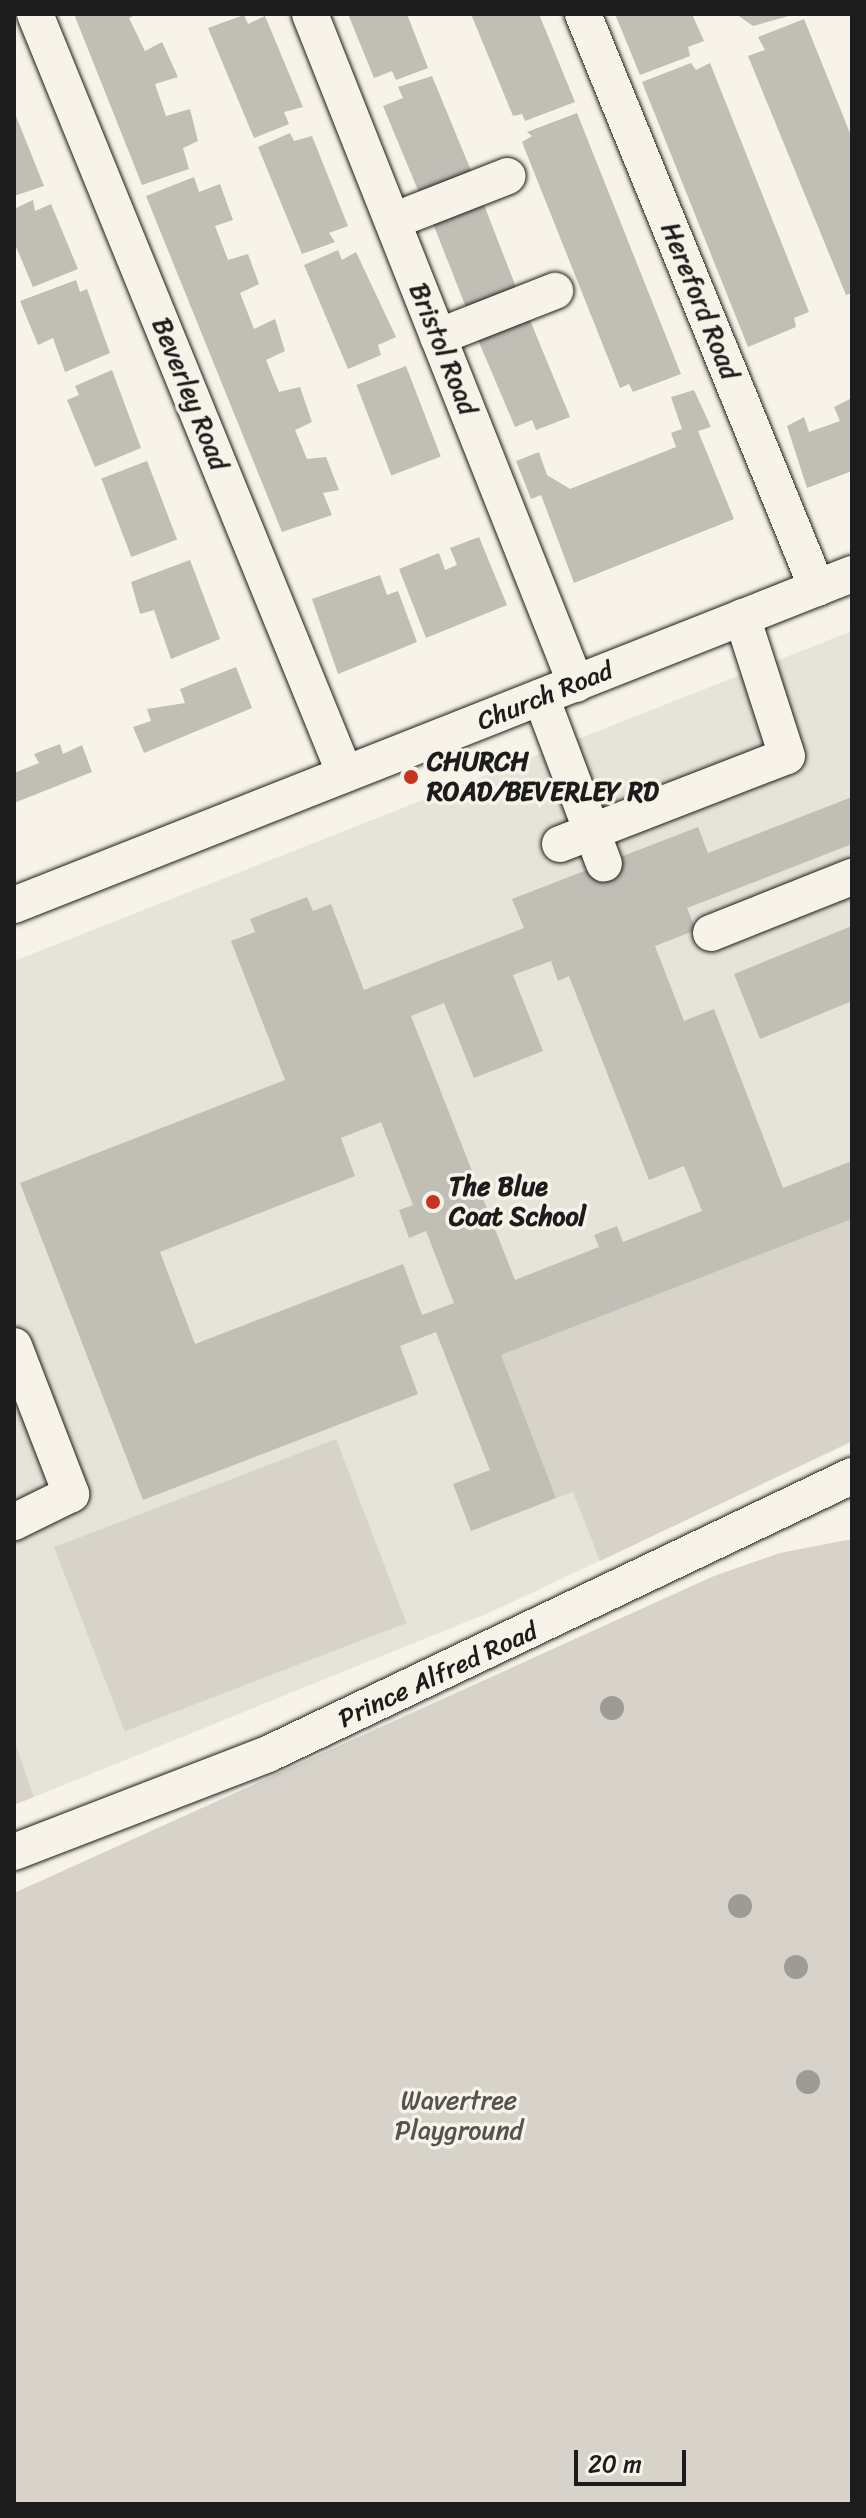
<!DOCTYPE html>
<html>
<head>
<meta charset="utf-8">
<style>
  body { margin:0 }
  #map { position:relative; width:866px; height:2518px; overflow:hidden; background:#f7f3e8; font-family:Sriracha,sans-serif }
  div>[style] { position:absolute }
  .built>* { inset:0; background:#e6e3d9 }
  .green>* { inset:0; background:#d7d3cb; transform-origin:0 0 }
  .building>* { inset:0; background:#c0beb5; transform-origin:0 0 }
  .roads { filter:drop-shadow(0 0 2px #1c1c1c) drop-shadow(0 0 2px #1c1c1c) }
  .minor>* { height:36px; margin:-18px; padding:0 18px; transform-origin:18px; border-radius:18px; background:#f7f3e8 }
  .trees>* { width:24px; height:24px; margin:-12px; border-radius:50%; background:#9d9b95 }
  .dots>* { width:22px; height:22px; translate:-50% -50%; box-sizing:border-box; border:4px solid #f7f3e8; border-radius:50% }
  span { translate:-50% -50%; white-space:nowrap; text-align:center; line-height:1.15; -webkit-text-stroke:7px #f7f3e8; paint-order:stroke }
  .street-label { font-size:26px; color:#1c1c1c }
  .poi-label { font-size:26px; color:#1c1c1c; font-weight:700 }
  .left { translate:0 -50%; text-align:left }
  .park-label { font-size:26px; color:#545351 }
  .frame { position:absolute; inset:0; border:16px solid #1c1c1c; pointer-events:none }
  .scale { position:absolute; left:574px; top:2450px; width:112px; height:36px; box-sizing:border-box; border:4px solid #1c1c1c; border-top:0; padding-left:10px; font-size:24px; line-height:28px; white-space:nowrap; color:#1c1c1c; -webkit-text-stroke:6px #f7f3e8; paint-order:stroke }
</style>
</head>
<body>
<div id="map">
  <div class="built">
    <i style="clip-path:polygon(852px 631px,852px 1442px,493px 1611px,34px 1797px,14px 1739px,14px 961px)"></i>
  </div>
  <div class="green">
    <i style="clip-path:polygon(852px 1219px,852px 1441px,600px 1561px,573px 1492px,556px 1498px,501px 1355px)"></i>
    <i style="left:336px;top:1439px;width:197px;height:302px;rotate:69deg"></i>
    <i style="clip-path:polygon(852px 1539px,852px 2504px,14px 2504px,14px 1893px,714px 1576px,780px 1553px)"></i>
    <i style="clip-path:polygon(14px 1739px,34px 1797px,14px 1805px)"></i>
  </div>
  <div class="building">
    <i style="clip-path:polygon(74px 14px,138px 14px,129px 18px,145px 51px,162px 42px,178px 77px,155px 84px,166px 116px,190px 109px,198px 141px,183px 148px,189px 169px,142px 185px)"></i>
    <i style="clip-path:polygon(348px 14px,407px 14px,428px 68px,396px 80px,392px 71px,374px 78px)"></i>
    <i style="clip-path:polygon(471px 14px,539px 14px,575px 102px,525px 121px,522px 114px,513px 116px)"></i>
    <i style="clip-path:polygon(615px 14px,692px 14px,704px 41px,688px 47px,690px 56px,640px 75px)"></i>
    <i style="clip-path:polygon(736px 14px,792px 14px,792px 15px,753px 26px)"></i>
    <i style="clip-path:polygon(244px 15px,248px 24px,265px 16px,303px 107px,284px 112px,289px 124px,254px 138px,208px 28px)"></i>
    <i style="clip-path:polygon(804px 19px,852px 138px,852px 293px,846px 295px,748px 56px,765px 50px,758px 37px)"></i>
    <i style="clip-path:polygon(691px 63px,696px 70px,710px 63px,809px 312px,794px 318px,796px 327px,748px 347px,642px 82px)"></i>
    <i style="clip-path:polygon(432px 76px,477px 185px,420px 195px,383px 106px,403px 98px,398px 87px)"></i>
    <i style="clip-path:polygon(14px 111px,44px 186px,14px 196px)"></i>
    <i style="clip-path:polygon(577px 113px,681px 374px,633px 392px,629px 384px,620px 388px,522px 142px,532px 136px,527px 132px)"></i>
    <i style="clip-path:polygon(290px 133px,294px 141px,312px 136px,348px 226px,329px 233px,335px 242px,302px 254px,258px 147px)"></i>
    <i style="clip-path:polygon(194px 177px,199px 192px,220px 184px,233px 220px,215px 226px,228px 260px,248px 254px,259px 284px,240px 293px,254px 329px,275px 319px,285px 351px,266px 360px,279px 392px,300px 387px,312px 422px,295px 430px,307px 459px,326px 457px,339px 490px,323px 493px,332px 515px,282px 532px,146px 196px)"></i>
    <i style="clip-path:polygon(479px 192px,521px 300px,467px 310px,432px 221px)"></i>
    <i style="clip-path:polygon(33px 200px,35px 211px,51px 204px,78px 269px,33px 287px,14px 242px,14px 209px)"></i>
    <i style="clip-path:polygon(338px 250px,342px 260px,356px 252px,396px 337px,378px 345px,381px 355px,348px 369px,304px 265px)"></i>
    <i style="clip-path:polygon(76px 280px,80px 292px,87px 289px,110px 353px,65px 372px,53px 338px,38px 345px,20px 301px)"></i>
    <i style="clip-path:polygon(525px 308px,570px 417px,536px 430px,532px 420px,515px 427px,478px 340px)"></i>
    <i style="left:406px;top:366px;width:97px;height:53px;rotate:69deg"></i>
    <i style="clip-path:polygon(112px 370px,141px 448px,95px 467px,67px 400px,79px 395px,75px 386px)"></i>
    <i style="clip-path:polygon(694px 390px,711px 427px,698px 431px,734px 519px,574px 583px,541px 495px,531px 499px,516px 461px,539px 452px,547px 475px,570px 489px,676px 447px,671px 433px,682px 429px,671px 397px)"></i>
    <i style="clip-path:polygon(852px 398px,852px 471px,807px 488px,787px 426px,804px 417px,809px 432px,840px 421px,834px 407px)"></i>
    <i style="left:147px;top:461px;width:84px;height:49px;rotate:69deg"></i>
    <i style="clip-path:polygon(479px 537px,507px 605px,426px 638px,399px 569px,439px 553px,445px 570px,457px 565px,450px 548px)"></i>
    <i style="clip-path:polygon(190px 560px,220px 639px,171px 659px,154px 610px,140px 614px,131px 582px)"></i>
    <i style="clip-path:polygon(380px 575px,387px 595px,398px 591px,417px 642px,338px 674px,312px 599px)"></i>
    <i style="clip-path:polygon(236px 667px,252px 708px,144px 753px,133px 727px,151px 721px,147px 709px,185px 703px,180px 689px)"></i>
    <i style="clip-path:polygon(60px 744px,63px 754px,82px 745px,92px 772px,14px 803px,14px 773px,39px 763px,34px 754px)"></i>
    <i style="clip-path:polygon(evenodd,852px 797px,852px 844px,687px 908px,696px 930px,655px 946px,684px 1021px,714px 1009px,783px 1188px,852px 1161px,852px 1219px,501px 1355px,556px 1498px,471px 1531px,453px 1484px,490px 1470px,436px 1332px,400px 1346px,418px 1394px,143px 1500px,20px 1183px,285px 1080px,231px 941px,255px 932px,250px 919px,307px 897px,313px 911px,331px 904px,364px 990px,524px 928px,512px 899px,698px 827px,708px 853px,852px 797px,551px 961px,558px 981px,569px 976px,649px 1180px,684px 1166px,702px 1211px,623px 1242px,617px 1226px,594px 1235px,599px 1247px,515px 1280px,411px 1016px,444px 1003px,474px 1078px,543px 1051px,513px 975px,551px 961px,852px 797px,381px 1122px,413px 1205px,399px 1210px,409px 1238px,426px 1231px,454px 1303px,422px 1315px,403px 1264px,195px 1344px,160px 1252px,355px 1176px,341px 1138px,381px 1122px)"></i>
    <i style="clip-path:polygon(852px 926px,852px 1001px,760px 1039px,734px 974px)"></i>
  </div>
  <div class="roads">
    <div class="minor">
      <i style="left:35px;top:14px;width:821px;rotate:67.81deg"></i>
      <i style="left:310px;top:14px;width:721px;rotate:68.35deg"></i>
      <i style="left:583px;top:14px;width:620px;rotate:67.82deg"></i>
      <i style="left:393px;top:221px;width:123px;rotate:-21.4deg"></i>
      <i style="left:438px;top:337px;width:126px;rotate:-21.5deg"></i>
      <i style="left:541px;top:697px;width:178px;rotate:69.3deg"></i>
      <i style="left:560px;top:844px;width:243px;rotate:-21.2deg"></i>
      <i style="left:787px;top:756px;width:146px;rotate:-107.9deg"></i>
      <i style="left:14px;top:905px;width:901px;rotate:-21.55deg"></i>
      <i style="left:711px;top:933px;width:152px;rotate:-21.7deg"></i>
      <i style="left:14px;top:1346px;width:159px;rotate:68.9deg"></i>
      <i style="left:71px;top:1494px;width:64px;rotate:153.8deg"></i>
      <i style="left:14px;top:1852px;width:272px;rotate:-21.1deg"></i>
      <i style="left:268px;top:1754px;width:647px;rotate:-25.46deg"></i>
    </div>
  </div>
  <div class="trees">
    <i style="left:612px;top:1708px"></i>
    <i style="left:740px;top:1906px"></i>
    <i style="left:796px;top:1967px"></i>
    <i style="left:808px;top:2082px"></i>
  </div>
  <div class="dots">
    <i style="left:411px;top:777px;background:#c8321e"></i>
    <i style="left:433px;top:1202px;background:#c8321e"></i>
  </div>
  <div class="street-label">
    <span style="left:700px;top:301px;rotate:68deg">Hereford Road</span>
    <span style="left:443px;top:349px;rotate:68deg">Bristol Road</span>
    <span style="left:190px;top:394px;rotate:68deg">Beverley Road</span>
    <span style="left:545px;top:696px;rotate:-22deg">Church Road</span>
    <span style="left:438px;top:1675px;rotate:-25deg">Prince Alfred Road</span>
  </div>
  <div class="poi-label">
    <span class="left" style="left:427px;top:777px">CHURCH<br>ROAD/BEVERLEY RD</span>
    <span class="left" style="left:449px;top:1202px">The Blue<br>Coat School</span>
  </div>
  <div class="park-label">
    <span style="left:459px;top:2116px">Wavertree<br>Playground</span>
  </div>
  <div class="frame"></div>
  <div class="scale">20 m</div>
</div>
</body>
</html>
